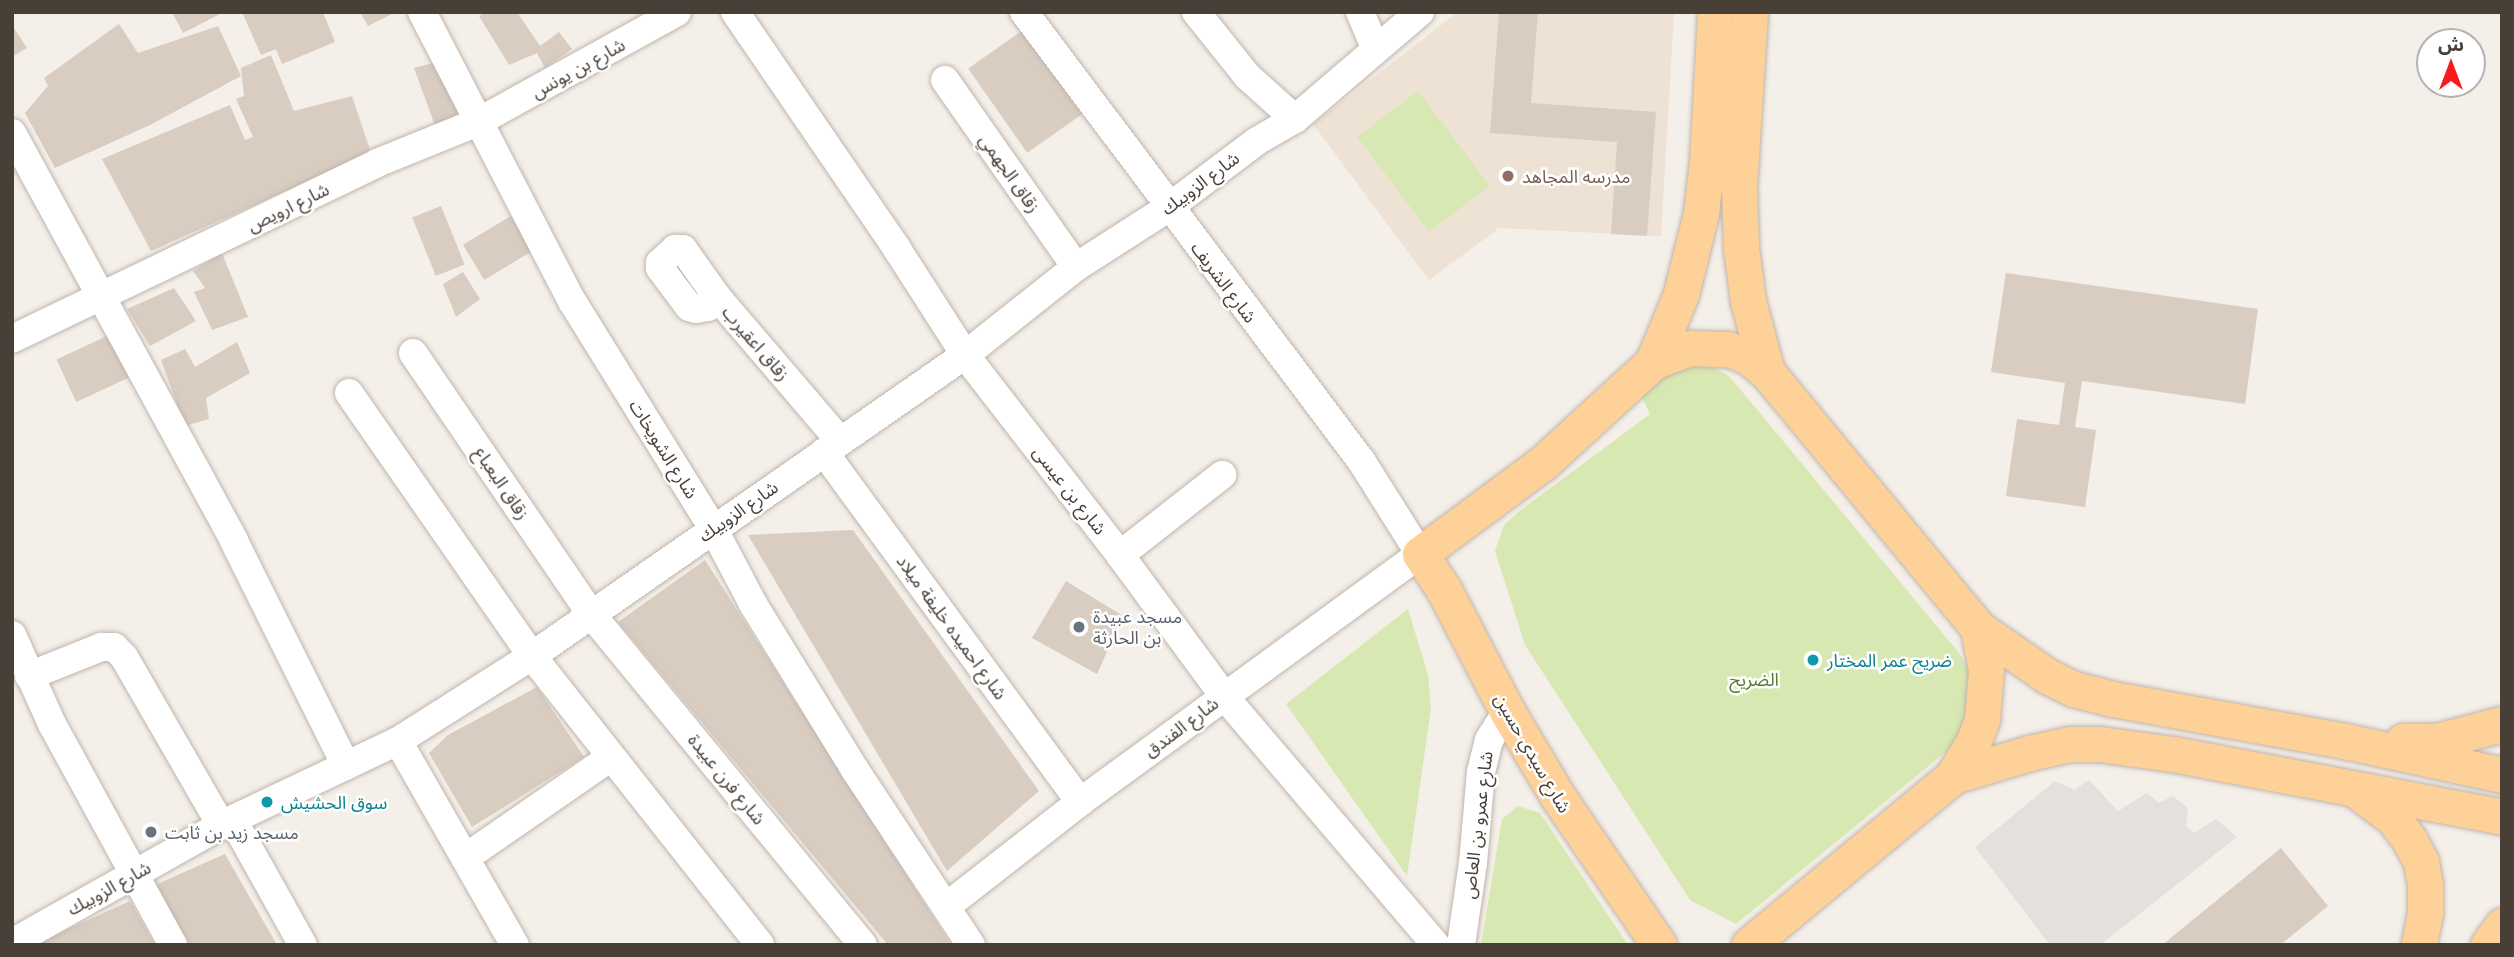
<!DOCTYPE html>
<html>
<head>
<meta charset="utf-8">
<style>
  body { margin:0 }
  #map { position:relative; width:2514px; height:957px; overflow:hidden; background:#f4efe9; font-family:Lato,"Noto Sans Arabic",sans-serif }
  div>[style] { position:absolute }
  .education>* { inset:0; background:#ede2d3 }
  .green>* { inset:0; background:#d8e8b2; transform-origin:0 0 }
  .parking>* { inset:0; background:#e3e0dd }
  .building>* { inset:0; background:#d9ccc1; transform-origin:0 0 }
  .roads { filter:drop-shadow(0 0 2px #c0b5ab) drop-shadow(0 0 2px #c0b5ab) }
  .minor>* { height:28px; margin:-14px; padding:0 14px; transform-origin:14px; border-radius:14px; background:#fff }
  .major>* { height:35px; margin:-17.5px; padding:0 17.5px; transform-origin:17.5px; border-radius:17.5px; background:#fed198 }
  .dots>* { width:19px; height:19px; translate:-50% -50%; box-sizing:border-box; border:4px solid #fff; border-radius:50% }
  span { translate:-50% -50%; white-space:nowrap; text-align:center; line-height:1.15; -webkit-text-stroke:5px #fff; paint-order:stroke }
  .street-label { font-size:18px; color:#483f37 }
  .education-label { font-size:18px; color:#785e54 }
  .left { translate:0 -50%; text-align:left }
  .worship-label { font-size:18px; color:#5b616d }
  .culture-label { font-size:18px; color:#0d838f }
  .park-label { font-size:18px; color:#557b29 }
  .frame { position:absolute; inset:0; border:14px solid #483f37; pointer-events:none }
  .north { position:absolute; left:2416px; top:28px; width:70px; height:70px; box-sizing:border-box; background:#fff; border:2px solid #b6b2af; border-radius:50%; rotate:0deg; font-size:19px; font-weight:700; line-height:28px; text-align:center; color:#483f37 }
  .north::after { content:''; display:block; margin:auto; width:24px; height:32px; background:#fa1a1a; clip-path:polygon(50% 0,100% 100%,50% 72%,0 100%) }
</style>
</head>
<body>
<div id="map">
  <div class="education">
    <i style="clip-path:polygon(1458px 12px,1674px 12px,1661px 236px,1499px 228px,1429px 280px,1313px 124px)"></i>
  </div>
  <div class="green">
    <i style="left:1418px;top:91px;width:119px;height:76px;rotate:53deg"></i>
    <i style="clip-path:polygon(1703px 361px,1730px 377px,1959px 653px,1975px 680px,1964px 737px,1736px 924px,1690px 900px,1525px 645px,1495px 551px,1504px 525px,1517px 513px,1650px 414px,1640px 394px,1653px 376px)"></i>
    <i style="clip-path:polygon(1408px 609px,1428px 675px,1431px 708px,1407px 876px,1286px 704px)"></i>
    <i style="clip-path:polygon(1518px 806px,1540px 813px,1628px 945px,1481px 945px,1502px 819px)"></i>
  </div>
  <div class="parking">
    <i style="clip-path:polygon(2089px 780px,2118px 811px,2147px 793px,2159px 803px,2173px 796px,2188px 808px,2186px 826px,2194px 833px,2216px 819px,2237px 837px,2100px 945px,2050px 945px,1975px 847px,2055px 781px,2074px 790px)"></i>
  </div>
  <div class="building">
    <i style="clip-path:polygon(172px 12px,224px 12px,183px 33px)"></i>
    <i style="clip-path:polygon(242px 12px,323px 12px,335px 42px,282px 64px,276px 49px,261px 55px)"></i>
    <i style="clip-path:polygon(360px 12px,396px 12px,368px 26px)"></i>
    <i style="clip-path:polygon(485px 12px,517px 12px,540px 46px,559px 32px,572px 49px,545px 68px,537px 53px,509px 65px,479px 16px)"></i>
    <i style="clip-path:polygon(1499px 12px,1538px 12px,1531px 103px,1656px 112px,1647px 236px,1611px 234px,1617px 142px,1490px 133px)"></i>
    <i style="clip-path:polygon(119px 24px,138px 53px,218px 26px,241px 76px,150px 125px,55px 168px,25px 113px,48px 86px,44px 78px)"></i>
    <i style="clip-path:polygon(12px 25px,27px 48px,12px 57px)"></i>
    <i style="left:1023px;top:30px;width:103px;height:67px;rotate:55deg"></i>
    <i style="clip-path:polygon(271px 55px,294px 111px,352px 96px,371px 153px,151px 251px,102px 159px,230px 105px,245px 140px,253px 137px,236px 99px,244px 96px,241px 68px)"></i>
    <i style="clip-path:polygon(433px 63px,462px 112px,436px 128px,414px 68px)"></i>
    <i style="left:441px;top:206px;width:63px;height:31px;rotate:68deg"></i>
    <i style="left:511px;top:216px;width:41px;height:56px;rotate:59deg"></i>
    <i style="clip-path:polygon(222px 253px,248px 317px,212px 330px,194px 292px,205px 288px,193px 271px)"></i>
    <i style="clip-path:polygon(463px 272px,480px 299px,456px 317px,443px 284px)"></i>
    <i style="clip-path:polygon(2006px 273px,2258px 309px,2245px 404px,2082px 381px,2075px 427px,2096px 430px,2085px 507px,2006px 496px,2017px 419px,2059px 425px,2065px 383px,1991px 372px)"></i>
    <i style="clip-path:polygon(174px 288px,196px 321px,150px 346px,127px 309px)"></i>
    <i style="left:109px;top:335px;width:47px;height:58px;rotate:65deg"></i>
    <i style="clip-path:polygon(237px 342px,250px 373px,206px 398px,209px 419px,185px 426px,161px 360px,185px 349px,195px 367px)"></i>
    <i style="clip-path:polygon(853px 530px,1039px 791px,947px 871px,748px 535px)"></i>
    <i style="clip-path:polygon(705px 560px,951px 945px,888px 945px,618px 622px)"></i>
    <i style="clip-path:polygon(1066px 581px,1123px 616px,1097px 674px,1032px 638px)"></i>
    <i style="clip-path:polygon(537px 687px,584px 757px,472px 827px,429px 753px,448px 735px)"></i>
    <i style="clip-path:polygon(2281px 848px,2328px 906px,2280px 945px,2162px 945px)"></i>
    <i style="clip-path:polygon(225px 854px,277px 945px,190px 945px,155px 885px)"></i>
    <i style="clip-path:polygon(130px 901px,155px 945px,33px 945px)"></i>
  </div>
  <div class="roads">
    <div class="minor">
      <i style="left:422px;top:12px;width:326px;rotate:62.6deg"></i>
      <i style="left:572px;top:301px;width:267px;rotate:58.2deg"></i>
      <i style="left:713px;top:528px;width:86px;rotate:62.2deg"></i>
      <i style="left:753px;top:604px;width:195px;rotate:58.4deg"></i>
      <i style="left:855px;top:770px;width:210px;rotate:56.5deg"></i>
      <i style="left:735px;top:12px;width:287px;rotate:55.6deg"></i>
      <i style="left:897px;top:249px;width:126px;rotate:57.3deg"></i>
      <i style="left:965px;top:355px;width:253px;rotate:52.2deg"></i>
      <i style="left:1120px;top:555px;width:175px;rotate:53.6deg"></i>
      <i style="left:1224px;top:696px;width:327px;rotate:49.6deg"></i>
      <i style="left:1196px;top:12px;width:82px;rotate:51.4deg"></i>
      <i style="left:1247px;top:76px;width:64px;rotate:41.9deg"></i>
      <i style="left:1360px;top:12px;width:39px;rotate:67deg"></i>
      <i style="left:945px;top:80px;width:228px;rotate:55deg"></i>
      <i style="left:12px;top:133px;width:464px;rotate:61.4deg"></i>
      <i style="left:234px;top:541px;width:251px;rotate:63.5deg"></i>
      <i style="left:717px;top:297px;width:13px;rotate:132deg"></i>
      <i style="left:708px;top:307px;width:12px;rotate:171deg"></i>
      <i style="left:696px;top:309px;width:7px;rotate:-164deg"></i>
      <i style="left:689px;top:307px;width:49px;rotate:-126.6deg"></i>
      <i style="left:660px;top:268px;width:5px;rotate:-90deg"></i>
      <i style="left:660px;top:263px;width:21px;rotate:-43deg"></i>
      <i style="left:675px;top:249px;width:8px"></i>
      <i style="left:683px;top:249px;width:59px;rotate:54.7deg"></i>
      <i style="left:717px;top:297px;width:188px;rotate:49.5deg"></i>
      <i style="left:12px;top:339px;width:405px;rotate:-25.7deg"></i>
      <i style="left:377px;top:163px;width:109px;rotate:-22.1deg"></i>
      <i style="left:478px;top:122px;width:227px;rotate:-28.9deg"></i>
      <i style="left:413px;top:353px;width:316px;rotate:55.7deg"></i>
      <i style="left:591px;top:614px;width:428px;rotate:50.6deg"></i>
      <i style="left:349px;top:393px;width:320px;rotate:55.2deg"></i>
      <i style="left:532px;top:656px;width:368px;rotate:51.7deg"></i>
      <i style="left:824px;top:452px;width:434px;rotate:53.8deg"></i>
      <i style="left:1120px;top:555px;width:130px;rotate:-38.1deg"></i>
      <i style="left:12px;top:635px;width:98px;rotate:65.8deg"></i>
      <i style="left:52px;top:724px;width:252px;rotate:61.3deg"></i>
      <i style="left:29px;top:676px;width:78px;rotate:-21.9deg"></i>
      <i style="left:101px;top:647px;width:13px"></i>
      <i style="left:114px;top:647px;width:14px;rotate:45deg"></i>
      <i style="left:124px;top:657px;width:194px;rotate:60deg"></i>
      <i style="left:398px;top:741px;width:235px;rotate:60.2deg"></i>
      <i style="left:233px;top:820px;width:143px;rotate:60.8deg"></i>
      <i style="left:465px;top:858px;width:178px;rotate:-34.7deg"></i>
      <i style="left:947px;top:906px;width:169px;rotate:-38deg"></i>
      <i style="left:1080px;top:802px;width:421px;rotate:-36.1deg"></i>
      <i style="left:1420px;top:554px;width:109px;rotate:-122.2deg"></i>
      <i style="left:1362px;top:462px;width:563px;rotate:-126.91deg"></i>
      <i style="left:12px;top:943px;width:240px;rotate:-29.4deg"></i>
      <i style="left:221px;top:825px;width:196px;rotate:-25.4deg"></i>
      <i style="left:398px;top:741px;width:159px;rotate:-32.4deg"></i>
      <i style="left:532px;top:656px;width:527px;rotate:-34.81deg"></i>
      <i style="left:965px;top:355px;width:142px;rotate:-38.4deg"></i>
      <i style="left:1076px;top:267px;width:109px;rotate:-32.7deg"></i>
      <i style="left:1168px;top:208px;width:111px;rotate:-37deg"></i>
      <i style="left:1257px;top:141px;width:44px;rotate:-30.1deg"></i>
      <i style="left:1295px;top:119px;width:165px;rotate:-40.6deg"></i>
      <i style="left:1461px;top:945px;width:83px;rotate:-81.7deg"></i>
      <i style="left:1473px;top:863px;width:91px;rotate:-85deg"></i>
      <i style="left:1481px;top:772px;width:33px;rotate:-76deg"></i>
      <i style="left:1489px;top:740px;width:34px;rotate:-58deg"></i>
    </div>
    <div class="major">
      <i style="left:1750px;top:12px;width:175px;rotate:93.6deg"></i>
      <i style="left:1739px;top:187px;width:61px;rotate:88.1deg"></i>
      <i style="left:1741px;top:248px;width:53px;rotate:82.5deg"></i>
      <i style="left:1748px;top:301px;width:73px;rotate:75deg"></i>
      <i style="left:1653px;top:362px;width:74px;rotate:-67.6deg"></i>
      <i style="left:1681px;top:294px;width:83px;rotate:-76.1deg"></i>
      <i style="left:1701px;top:213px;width:51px;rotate:-83.3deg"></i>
      <i style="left:1707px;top:162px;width:150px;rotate:-86.9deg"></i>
      <i style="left:2403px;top:741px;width:34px"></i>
      <i style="left:2437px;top:741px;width:67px;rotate:-14.7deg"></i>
      <i style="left:1953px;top:776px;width:39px;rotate:-59deg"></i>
      <i style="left:1973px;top:743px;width:26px;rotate:-69deg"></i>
      <i style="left:1982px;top:719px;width:49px;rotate:-85.3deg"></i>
      <i style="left:1986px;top:670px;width:43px;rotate:-100.8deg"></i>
      <i style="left:2358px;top:792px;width:44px;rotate:36.6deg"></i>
      <i style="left:2393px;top:818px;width:26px;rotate:53deg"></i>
      <i style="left:2409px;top:839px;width:26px;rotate:62deg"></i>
      <i style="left:2421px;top:862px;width:23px;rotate:80deg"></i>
      <i style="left:2425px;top:885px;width:28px;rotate:90deg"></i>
      <i style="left:2425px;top:913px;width:33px;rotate:101deg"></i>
      <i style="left:1659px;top:945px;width:179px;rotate:-124.3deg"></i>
      <i style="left:1558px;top:797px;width:100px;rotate:-120.7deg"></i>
      <i style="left:1507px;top:711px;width:136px;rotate:-117.5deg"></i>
      <i style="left:1444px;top:590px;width:43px;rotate:-123.7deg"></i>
      <i style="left:1420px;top:554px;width:154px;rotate:-36.6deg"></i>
      <i style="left:1544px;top:462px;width:148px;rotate:-42.5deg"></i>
      <i style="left:1653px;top:362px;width:40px;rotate:-21deg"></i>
      <i style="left:1690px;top:348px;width:38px;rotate:2deg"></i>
      <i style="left:1728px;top:349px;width:20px;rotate:20deg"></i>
      <i style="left:1747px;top:356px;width:26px;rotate:39deg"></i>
      <i style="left:1767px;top:372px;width:332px;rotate:50.5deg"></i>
      <i style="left:1978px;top:628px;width:84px;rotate:34.8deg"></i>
      <i style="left:2047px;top:676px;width:30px;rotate:26deg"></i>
      <i style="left:2074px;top:689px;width:40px;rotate:14.4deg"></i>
      <i style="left:2113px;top:699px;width:236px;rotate:10.3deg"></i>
      <i style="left:2345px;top:741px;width:161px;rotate:12.2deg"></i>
      <i style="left:1749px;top:945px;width:265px;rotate:-39.6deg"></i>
      <i style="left:1953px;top:776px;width:79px;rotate:-16.8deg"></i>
      <i style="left:2029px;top:753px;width:42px;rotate:-12.4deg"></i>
      <i style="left:2070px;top:744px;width:29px"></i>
      <i style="left:2099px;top:744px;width:75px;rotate:7.7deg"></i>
      <i style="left:2173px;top:754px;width:335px;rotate:10.8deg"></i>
      <i style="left:2488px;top:945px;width:24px;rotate:-54deg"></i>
    </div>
  </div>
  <div class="dots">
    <i style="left:1508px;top:176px;background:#8d6e63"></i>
    <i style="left:1079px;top:627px;background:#6b7280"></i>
    <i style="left:1813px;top:660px;background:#0f9aa8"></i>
    <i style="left:267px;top:802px;background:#0f9aa8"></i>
    <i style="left:151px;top:832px;background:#6b7280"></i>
  </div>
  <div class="street-label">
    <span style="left:578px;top:68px;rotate:-29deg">شارع بن يونس</span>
    <span style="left:1010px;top:173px;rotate:55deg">زقاق الجهمي</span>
    <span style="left:1200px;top:183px;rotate:-37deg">شارع الزوبيك</span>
    <span style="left:288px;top:207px;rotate:-26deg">شارع ارويص</span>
    <span style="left:1224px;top:282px;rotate:53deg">شارع الشريف</span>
    <span style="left:756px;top:343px;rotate:49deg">زقاق اعقيرب</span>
    <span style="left:664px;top:449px;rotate:58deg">شارع الشويخات</span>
    <span style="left:502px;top:483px;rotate:56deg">زقاق البعباع</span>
    <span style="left:1070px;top:490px;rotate:52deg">شارع بن عيسى</span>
    <span style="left:738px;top:511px;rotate:-35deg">شارع الزوبيك</span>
    <span style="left:952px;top:627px;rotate:54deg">شارع احميده خليفة ميلاد</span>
    <span style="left:1181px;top:727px;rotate:-37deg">شارع الفندق</span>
    <span style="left:1533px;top:753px;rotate:60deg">شارع سيدي حسين</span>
    <span style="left:727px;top:779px;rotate:51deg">شارع فرن عبيدة</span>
    <span style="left:1477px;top:825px;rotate:-83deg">شارع عمرو بن العاص</span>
    <span style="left:109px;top:888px;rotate:-29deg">شارع الزوبيك</span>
  </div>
  <div class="education-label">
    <span class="left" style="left:1522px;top:176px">مدرسه المجاهد</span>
  </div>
  <div class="worship-label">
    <span class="left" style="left:1093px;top:627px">مسجد عبيدة<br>بن الحارثة</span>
    <span class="left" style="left:165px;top:832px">مسجد زيد بن ثابت</span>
  </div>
  <div class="culture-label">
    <span class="left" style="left:1827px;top:660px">ضريح عمر المختار</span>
    <span class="left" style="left:281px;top:802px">سوق الحشيش</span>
  </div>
  <div class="park-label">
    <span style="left:1754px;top:679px">الضريح</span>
  </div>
  <div class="frame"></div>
  <div class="north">ش</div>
</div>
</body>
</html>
